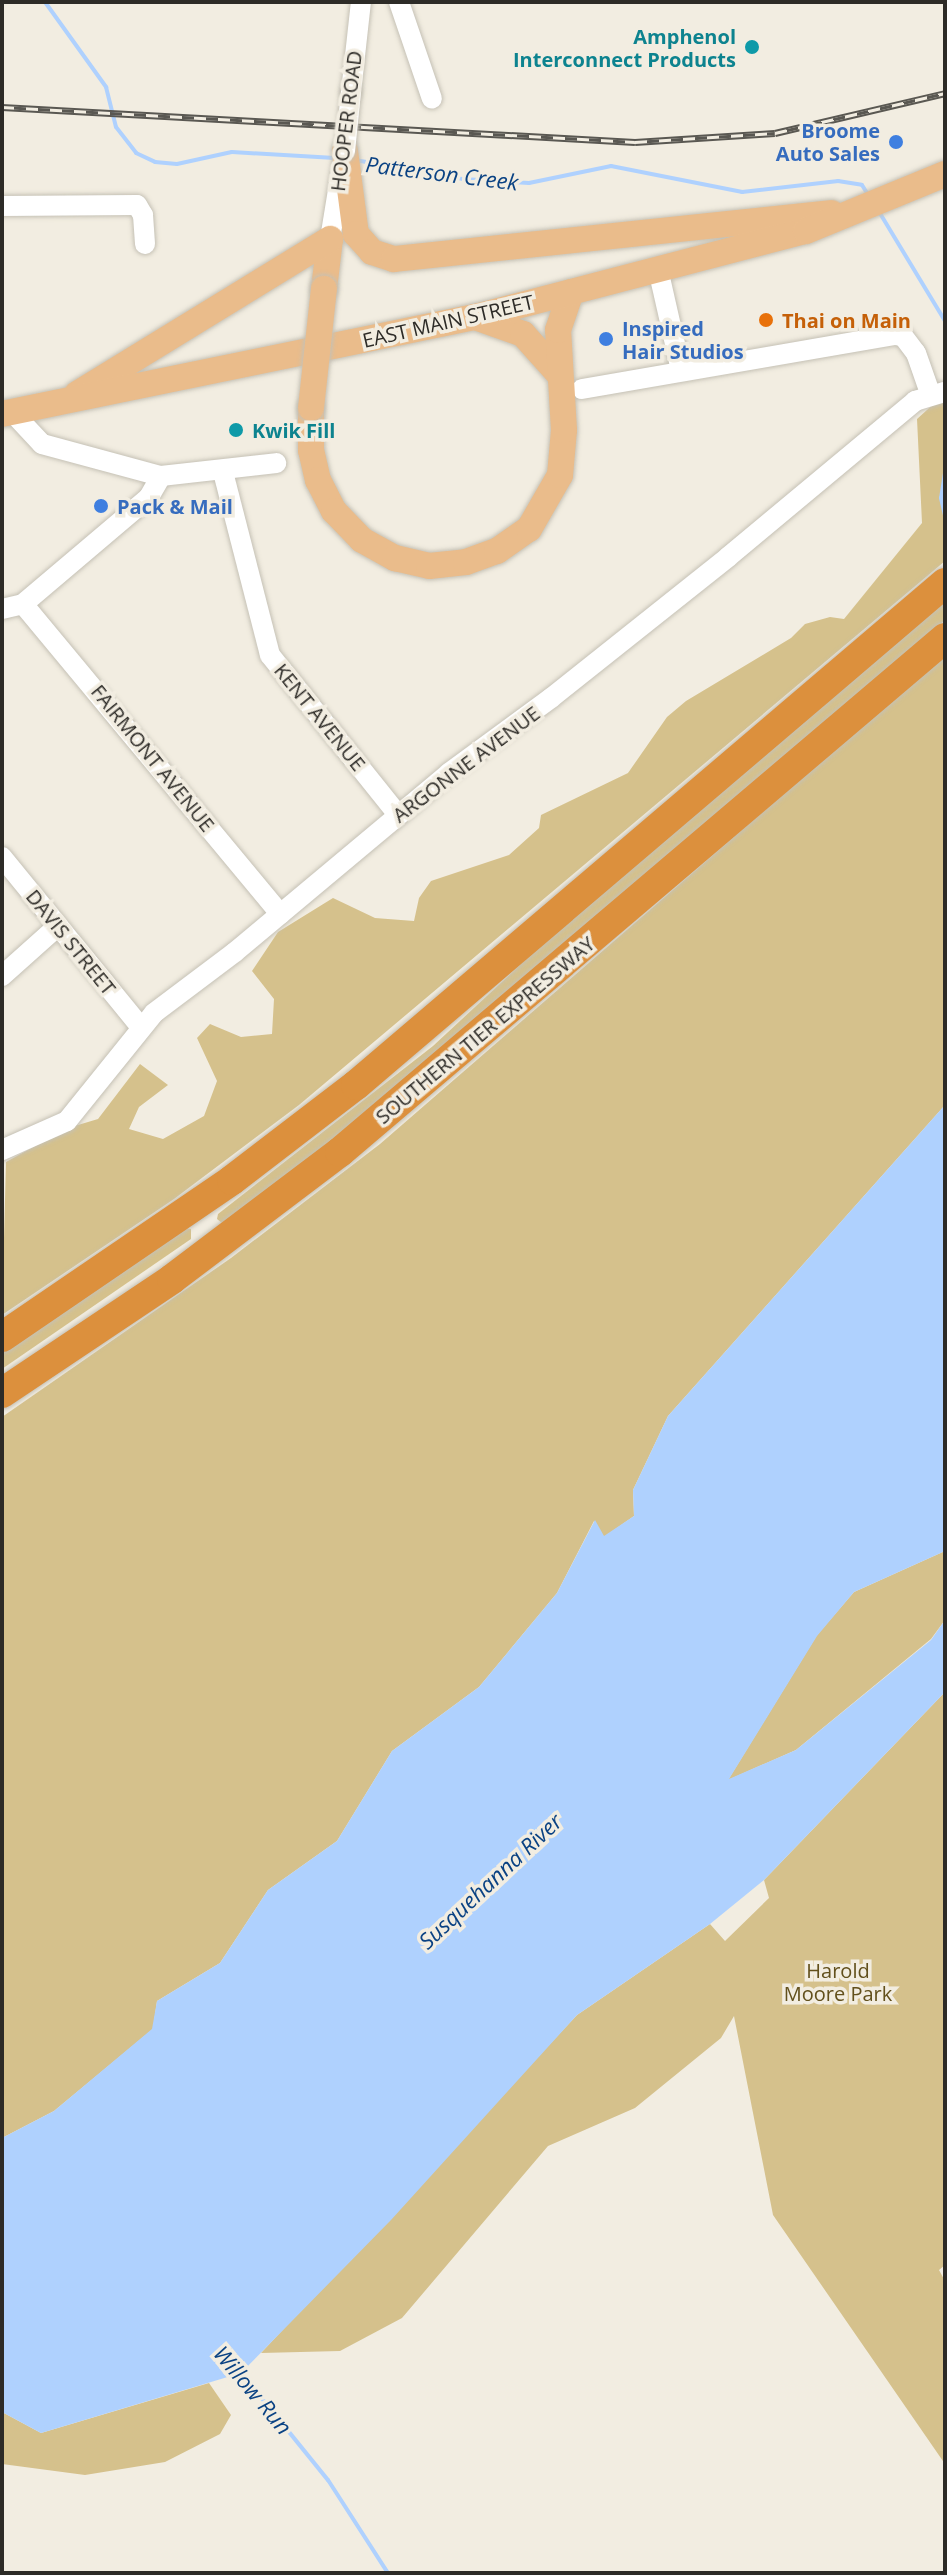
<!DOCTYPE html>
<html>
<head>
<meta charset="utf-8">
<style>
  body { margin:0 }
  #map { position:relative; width:947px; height:2575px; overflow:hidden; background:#f2ede1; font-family:"Open Sans",sans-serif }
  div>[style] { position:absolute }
  .green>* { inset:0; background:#d5c18c }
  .water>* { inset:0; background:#afd1fe }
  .stream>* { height:4px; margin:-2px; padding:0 2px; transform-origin:2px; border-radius:2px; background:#afd1fe }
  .roads { filter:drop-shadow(0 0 2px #c5c1b5) drop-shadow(0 0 2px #c5c1b5) }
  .minor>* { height:20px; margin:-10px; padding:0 10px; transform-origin:10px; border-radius:10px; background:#fff }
  .major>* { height:26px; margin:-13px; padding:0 13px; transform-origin:13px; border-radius:13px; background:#eabc8b }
  .highway>* { height:30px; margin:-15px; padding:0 15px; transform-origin:15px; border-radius:15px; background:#dc903d }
  .rail>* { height:7px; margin-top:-3.5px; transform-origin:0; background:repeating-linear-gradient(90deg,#f2ede1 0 12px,#5a5852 0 24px); box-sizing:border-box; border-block:2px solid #5a5852 }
  .bridges { filter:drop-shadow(0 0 2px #c5c1b5) drop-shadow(0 0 2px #c5c1b5) }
  .minor-bridge>* { height:20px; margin:-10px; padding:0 10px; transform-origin:10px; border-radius:10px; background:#fff }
  .major-bridge>* { height:26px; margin:-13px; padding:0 13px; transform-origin:13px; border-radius:13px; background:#eabc8b }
  .dots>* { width:22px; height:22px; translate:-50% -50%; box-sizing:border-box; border:4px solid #f2ede1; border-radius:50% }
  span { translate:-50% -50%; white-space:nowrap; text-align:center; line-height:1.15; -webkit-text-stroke:7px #f2ede1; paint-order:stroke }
  .culture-label { font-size:20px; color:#0d838f; font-weight:700 }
  .right { translate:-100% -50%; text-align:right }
  .left { translate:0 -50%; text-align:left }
  .street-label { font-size:20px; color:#2d2b27 }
  .shop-label { font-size:20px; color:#366cbe; font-weight:700 }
  .food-label { font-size:20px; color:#c56008; font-weight:700 }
  .park-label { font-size:20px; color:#62501c }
  .water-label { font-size:22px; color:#0a4283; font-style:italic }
  .frame { position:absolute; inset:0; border:4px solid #2d2b27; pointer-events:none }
</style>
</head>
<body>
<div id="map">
  <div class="green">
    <i style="clip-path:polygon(938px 400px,945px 400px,945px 561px,299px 1105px,174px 1199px,2px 1315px,6px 1162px,68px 1128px,98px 1119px,140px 1064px,168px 1085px,139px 1107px,129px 1129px,163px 1139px,204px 1116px,217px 1081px,197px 1038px,210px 1024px,241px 1037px,272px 1034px,274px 999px,252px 971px,278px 932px,333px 898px,375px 918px,414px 921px,419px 898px,431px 881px,509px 855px,539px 828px,541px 815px,628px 773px,667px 717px,686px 701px,791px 638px,805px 624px,830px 617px,844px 619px,922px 523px,917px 419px)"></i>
    <i style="clip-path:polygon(945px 596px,945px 620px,587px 929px,388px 1098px,222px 1223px,217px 1219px,218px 1214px,433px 1046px,574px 915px)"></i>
    <i style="clip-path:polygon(945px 654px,945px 1105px,668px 1416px,633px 1490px,634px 1516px,604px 1537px,594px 1521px,557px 1593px,479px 1687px,392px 1751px,337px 1841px,268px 1890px,220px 1963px,157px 2001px,153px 2029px,54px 2111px,2px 2138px,2px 1417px,231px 1258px,380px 1144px)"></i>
    <i style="clip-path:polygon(182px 1228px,191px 1229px,191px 1239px,2px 1369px,2px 1347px)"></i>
    <i style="clip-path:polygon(945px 1551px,945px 1620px,931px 1639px,796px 1750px,728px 1780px,817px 1635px,854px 1592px)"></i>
    <i style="clip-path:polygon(945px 1692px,945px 2265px,939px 2270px,945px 2281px,945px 2464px,773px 2215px,734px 2016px,721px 2038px,635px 2108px,548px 2146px,402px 2318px,340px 2351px,261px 2353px,577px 2015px,710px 1924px,725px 1941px,769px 1898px,764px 1880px)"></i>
    <i style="clip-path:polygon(209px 2383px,231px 2415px,220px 2434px,165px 2462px,85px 2475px,2px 2464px,2px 2412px,41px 2433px)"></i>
  </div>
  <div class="water">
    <i style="clip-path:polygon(945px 1105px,945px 1551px,854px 1592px,817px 1636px,729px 1779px,796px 1750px,931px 1640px,945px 1620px,945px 1692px,764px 1880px,710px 1924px,577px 2015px,391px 2220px,241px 2373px,41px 2433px,2px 2412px,2px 2138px,54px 2111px,152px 2029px,157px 2001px,220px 1963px,268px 1890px,337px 1841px,392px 1751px,479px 1687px,557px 1593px,595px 1520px,604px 1536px,634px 1516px,633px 1490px,668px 1416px)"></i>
  </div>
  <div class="stream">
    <i style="left:45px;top:2px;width:105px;rotate:54.3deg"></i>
    <i style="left:106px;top:87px;width:41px;rotate:76deg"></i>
    <i style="left:116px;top:127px;width:33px;rotate:52deg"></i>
    <i style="left:136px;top:153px;width:21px;rotate:25deg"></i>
    <i style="left:155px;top:162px;width:22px;rotate:5deg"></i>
    <i style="left:177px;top:164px;width:56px;rotate:-12.3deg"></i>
    <i style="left:232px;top:152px;width:103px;rotate:3.3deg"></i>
    <i style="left:355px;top:160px;width:110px;rotate:10deg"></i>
    <i style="left:463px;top:179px;width:66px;rotate:3.5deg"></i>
    <i style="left:529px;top:183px;width:84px;rotate:-11.7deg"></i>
    <i style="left:611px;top:166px;width:134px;rotate:11.2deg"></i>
    <i style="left:742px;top:192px;width:97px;rotate:-6.5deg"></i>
    <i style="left:838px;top:181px;width:24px;rotate:9deg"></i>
    <i style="left:862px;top:185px;width:13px;rotate:58deg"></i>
    <i style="left:878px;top:210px;width:130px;rotate:58.9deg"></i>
    <i style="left:945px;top:473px;width:25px;rotate:99deg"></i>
    <i style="left:941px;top:498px;width:18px;rotate:77deg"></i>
    <i style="left:238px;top:2369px;width:143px;rotate:51deg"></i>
    <i style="left:328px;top:2480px;width:111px;rotate:57.2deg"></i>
  </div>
  <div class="roads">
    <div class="minor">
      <i style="left:399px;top:2px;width:102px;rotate:71.2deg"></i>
      <i style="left:351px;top:92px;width:91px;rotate:-83.7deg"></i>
      <i style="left:2px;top:206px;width:135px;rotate:-0.4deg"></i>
      <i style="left:137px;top:205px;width:12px;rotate:59deg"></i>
      <i style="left:143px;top:215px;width:29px;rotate:86deg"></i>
      <i style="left:330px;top:239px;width:74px;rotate:-80.7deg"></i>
      <i style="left:658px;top:269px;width:104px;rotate:77.2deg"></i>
      <i style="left:582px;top:389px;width:319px;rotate:-9.8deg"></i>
      <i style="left:896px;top:335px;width:7px;rotate:8deg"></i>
      <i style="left:903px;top:336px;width:21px;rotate:53deg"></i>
      <i style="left:916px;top:353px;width:42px;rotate:70.7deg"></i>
      <i style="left:13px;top:413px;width:42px;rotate:46.9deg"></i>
      <i style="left:42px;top:444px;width:123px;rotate:15.1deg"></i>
      <i style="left:161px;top:476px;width:116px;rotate:-6.4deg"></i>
      <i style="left:223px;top:472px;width:189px;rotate:75.6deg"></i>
      <i style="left:270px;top:655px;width:205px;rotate:51.3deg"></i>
      <i style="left:23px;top:604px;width:403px;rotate:50.3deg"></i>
      <i style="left:2px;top:609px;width:22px;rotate:-13deg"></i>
      <i style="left:23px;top:604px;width:165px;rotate:-40.3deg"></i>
      <i style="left:149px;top:497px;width:24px;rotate:-60deg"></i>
      <i style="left:2px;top:857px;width:218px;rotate:50.8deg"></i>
      <i style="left:2px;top:976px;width:75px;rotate:-41.8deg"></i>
      <i style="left:2px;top:1150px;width:71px;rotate:-24deg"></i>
      <i style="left:67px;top:1121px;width:139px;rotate:-51.1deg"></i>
      <i style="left:154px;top:1013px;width:101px;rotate:-37deg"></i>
      <i style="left:235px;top:952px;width:279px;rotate:-39.9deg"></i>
      <i style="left:449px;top:773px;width:127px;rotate:-36.3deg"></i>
      <i style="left:551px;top:698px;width:226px;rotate:-38.5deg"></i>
      <i style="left:728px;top:557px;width:244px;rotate:-39.8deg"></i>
      <i style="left:915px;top:401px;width:31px;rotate:-17deg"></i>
    </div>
    <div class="major">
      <i style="left:345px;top:151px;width:84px;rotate:82.5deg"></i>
      <i style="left:356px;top:234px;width:24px;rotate:48deg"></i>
      <i style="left:372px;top:252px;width:23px;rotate:18deg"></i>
      <i style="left:394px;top:259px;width:440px;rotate:-6deg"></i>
      <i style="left:324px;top:289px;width:50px;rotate:-83.2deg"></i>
      <i style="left:475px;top:317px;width:51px;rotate:19.5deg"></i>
      <i style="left:523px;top:334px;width:52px;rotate:48.1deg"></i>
      <i style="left:77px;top:394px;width:297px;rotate:-31.5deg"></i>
      <i style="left:311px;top:408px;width:42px;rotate:90deg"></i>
      <i style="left:311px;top:450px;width:31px;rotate:77deg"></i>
      <i style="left:318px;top:480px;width:35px;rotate:63deg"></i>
      <i style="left:334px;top:511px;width:40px;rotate:46deg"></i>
      <i style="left:362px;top:540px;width:38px;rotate:29deg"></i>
      <i style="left:395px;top:558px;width:35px;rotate:13deg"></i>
      <i style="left:429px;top:566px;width:37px;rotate:-6deg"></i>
      <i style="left:466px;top:562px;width:33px;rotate:-20deg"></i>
      <i style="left:497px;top:551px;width:39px;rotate:-35deg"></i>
      <i style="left:529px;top:529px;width:62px;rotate:-60.1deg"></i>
      <i style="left:560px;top:475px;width:45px;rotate:-84.9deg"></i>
      <i style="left:564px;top:430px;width:100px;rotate:-93.4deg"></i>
      <i style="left:558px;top:330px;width:40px;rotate:-71.1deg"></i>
      <i style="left:2px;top:414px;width:483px;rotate:-11.6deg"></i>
      <i style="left:475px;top:317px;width:342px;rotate:-14.6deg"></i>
      <i style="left:806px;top:231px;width:150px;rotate:-22.3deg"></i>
    </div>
    <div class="highway">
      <i style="left:2px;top:1337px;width:278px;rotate:-34.3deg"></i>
      <i style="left:232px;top:1180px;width:156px;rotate:-37.5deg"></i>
      <i style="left:356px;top:1085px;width:774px;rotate:-40.44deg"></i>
      <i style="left:2px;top:1393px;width:205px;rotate:-33.8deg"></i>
      <i style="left:172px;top:1279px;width:211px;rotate:-37.1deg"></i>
      <i style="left:340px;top:1152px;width:794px;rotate:-40.35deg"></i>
    </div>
  </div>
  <div class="rail">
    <i style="left:2px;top:107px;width:634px;rotate:3.16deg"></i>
    <i style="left:635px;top:142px;width:140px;rotate:-3.7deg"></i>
    <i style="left:775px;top:133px;width:175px;rotate:-13.2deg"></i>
  </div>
  <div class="bridges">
    <div class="minor-bridge">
      <i style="left:345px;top:151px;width:59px;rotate:-84.2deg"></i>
    </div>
    <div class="major-bridge">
      <i style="left:311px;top:408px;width:120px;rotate:-83.8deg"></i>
    </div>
  </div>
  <div class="dots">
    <i style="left:752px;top:47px;background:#0f9aa8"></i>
    <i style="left:896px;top:142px;background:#3f7fe0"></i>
    <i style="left:766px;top:320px;background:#e8710a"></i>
    <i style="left:606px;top:339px;background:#3f7fe0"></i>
    <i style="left:236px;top:430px;background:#0f9aa8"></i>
    <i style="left:101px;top:506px;background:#3f7fe0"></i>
  </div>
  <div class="culture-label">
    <span class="right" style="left:736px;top:48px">Amphenol<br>Interconnect Products</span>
    <span class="left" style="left:252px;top:430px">Kwik Fill</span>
  </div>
  <div class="street-label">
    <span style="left:346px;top:121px;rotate:-83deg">HOOPER ROAD</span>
    <span style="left:448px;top:321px;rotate:-13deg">EAST MAIN STREET</span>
    <span style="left:320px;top:717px;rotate:51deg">KENT AVENUE</span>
    <span style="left:153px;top:758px;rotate:51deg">FAIRMONT AVENUE</span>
    <span style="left:466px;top:764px;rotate:-37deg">ARGONNE AVENUE</span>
    <span style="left:71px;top:942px;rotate:51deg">DAVIS STREET</span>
    <span style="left:485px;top:1030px;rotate:-40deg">SOUTHERN TIER EXPRESSWAY</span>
  </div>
  <div class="shop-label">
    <span class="right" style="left:880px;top:142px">Broome<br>Auto Sales</span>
    <span class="left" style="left:622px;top:340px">Inspired<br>Hair Studios</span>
    <span class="left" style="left:117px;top:506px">Pack &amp; Mail</span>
  </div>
  <div class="food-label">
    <span class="left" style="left:782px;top:320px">Thai on Main</span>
  </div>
  <div class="park-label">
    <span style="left:838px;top:1982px">Harold<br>Moore Park</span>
  </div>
  <div class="water-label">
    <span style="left:442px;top:173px;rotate:7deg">Patterson Creek</span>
    <span style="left:490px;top:1881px;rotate:-43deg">Susquehanna River</span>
    <span style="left:253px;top:2390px;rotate:50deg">Willow Run</span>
  </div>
  <div class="frame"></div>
</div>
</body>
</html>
